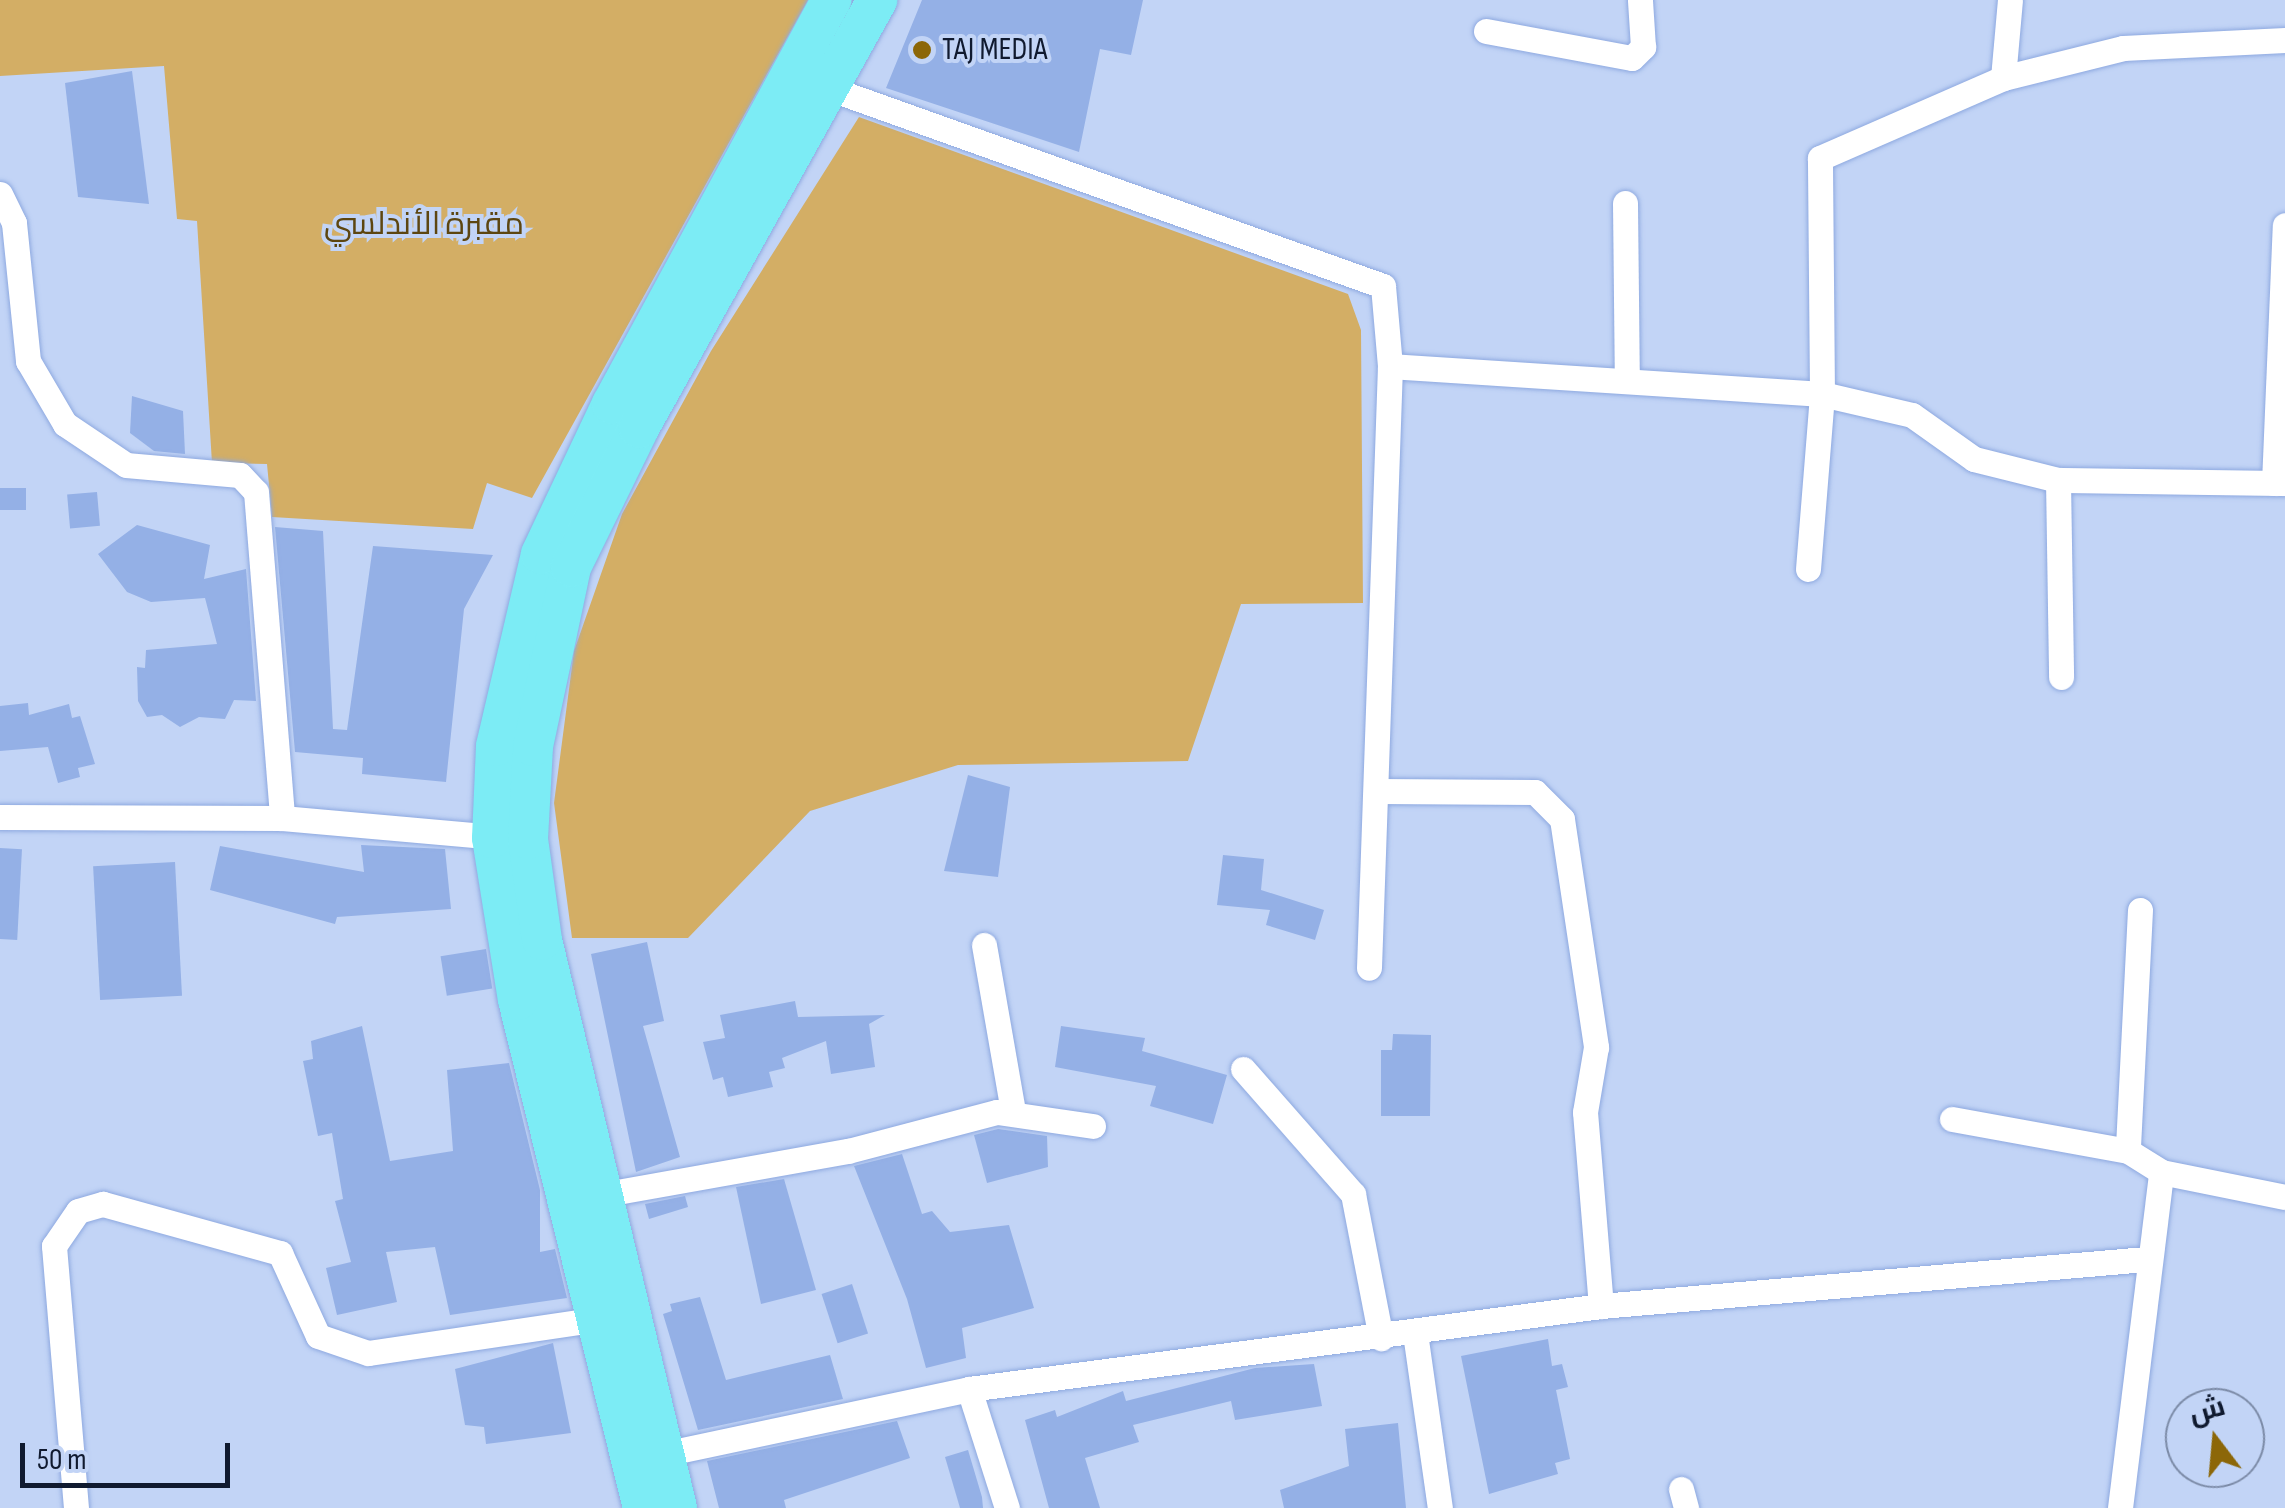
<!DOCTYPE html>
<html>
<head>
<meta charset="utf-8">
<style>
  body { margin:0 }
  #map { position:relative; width:2285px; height:1508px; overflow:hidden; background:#c2d4f6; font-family:"Sofia Sans Condensed",Cairo,sans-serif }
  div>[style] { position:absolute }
  .green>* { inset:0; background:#d3ae65 }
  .building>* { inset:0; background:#94b0e6; transform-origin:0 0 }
  .roads { filter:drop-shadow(0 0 2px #8ea9e0) drop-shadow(0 0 2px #8ea9e0) }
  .minor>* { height:25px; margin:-12.5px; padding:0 12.5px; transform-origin:12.5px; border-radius:12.5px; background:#fff }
  .primary>* { height:40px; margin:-20px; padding:0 20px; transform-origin:20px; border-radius:20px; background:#7cecf5 }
  .dots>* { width:28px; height:28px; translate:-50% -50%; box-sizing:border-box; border:5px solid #c2d4f6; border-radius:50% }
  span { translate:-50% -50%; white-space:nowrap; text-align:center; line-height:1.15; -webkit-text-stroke:8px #c2d4f6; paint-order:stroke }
  .poi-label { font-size:32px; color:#101a2f }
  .left { translate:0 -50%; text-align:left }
  .park-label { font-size:32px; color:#5d4610 }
  .north { position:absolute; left:2165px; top:1388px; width:100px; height:100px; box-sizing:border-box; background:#c2d4f6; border:2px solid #7b8aa6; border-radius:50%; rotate:344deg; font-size:28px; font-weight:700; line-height:40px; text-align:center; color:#101a2f }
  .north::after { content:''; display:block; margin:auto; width:35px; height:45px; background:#8c6708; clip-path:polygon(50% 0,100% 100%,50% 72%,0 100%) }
  .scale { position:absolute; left:20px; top:1443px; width:210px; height:45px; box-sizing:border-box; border:5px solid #101a2f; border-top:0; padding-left:12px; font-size:30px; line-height:35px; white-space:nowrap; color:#101a2f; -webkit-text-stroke:8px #c2d4f6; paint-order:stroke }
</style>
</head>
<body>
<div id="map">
  <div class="green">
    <i style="clip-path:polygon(0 0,808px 0,532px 498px,487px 483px,473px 529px,272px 517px,267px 464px,212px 463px,197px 221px,177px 219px,164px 66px,0 76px)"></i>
    <i style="clip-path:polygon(859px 117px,1348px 294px,1361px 330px,1363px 603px,1241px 604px,1188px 761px,958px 765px,810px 811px,688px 938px,572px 938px,554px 803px,574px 651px,622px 514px,711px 351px)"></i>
  </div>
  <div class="building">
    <i style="clip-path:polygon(922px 0,1143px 0,1131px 55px,1100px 49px,1079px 152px,886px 88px)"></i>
    <i style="clip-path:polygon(132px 71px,149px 204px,78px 197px,65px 83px)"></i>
    <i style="clip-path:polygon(132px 396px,183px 411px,185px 454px,154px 451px,130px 433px)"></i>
    <i style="left:0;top:488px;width:26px;height:22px"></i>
    <i style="left:97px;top:492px;width:34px;height:30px;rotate:85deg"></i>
    <i style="clip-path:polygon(137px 525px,210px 545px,204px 579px,246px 569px,256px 701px,234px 700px,225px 719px,199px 717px,180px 727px,162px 715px,147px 717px,138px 701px,137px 667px,145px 668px,146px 650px,217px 644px,205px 598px,151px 602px,127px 592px,98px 554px)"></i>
    <i style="clip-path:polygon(275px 527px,323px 531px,333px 729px,347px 730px,373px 546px,493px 555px,464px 609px,446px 782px,362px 774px,363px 758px,295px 752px)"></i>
    <i style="clip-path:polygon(28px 703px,29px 715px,69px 704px,72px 718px,80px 716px,95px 764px,78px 768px,80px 777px,58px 783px,48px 747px,0 751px,0 706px)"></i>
    <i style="clip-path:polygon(968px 775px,1010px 787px,998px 877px,944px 871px)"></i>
    <i style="clip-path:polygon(361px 845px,445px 849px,451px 909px,337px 917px,335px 924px,210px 890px,220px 846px,364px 872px)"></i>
    <i style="left:0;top:848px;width:22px;height:91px;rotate:3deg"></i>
    <i style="clip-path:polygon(1223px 855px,1264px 859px,1261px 890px,1324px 910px,1315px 940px,1266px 925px,1270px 910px,1217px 905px)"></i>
    <i style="left:175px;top:862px;width:134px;height:82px;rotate:87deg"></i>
    <i style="clip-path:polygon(647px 942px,664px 1021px,643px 1026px,680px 1157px,636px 1172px,591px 954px)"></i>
    <i style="left:486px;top:949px;width:40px;height:46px;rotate:81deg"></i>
    <i style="clip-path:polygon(795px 1001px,798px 1017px,885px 1015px,869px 1024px,875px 1067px,831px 1074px,826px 1041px,782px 1058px,785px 1068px,769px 1072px,773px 1087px,728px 1097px,723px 1077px,713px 1080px,703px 1042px,725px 1038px,720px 1015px)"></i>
    <i style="clip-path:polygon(362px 1026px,390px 1161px,453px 1151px,447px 1070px,509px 1063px,540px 1190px,540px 1252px,555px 1249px,567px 1298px,450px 1315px,435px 1247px,386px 1252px,397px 1302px,337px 1315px,326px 1268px,351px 1262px,335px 1201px,343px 1199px,332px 1133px,318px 1136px,303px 1061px,313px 1059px,311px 1041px)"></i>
    <i style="clip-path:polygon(1061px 1026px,1145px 1038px,1142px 1051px,1227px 1075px,1213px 1124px,1150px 1106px,1156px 1086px,1055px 1067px)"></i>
    <i style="clip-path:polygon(1393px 1034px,1431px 1035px,1430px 1116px,1381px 1116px,1381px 1050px,1392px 1050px)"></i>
    <i style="clip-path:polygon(998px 1129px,1047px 1136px,1048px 1167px,987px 1183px,974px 1135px)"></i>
    <i style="clip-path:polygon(902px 1154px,922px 1214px,932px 1211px,950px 1232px,1009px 1225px,1034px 1308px,962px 1328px,966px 1358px,926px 1368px,907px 1299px,854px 1166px)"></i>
    <i style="clip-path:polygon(784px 1179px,816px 1290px,761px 1304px,736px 1187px)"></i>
    <i style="clip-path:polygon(685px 1196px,688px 1207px,649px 1219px,645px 1204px)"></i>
    <i style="left:852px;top:1284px;width:52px;height:32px;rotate:72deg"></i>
    <i style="clip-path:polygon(700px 1297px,726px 1380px,830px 1355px,843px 1399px,698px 1430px,663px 1314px,672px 1311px,670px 1304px)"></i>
    <i style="clip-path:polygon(1548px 1339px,1552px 1366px,1562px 1364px,1568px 1387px,1556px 1390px,1570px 1459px,1555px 1463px,1558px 1474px,1489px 1494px,1461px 1356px)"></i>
    <i style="clip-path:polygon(553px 1343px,571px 1433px,486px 1444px,484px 1427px,465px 1425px,455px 1369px)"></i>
    <i style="clip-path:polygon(1314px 1364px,1322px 1406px,1235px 1420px,1231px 1401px,1133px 1425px,1139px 1442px,1085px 1458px,1100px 1508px,1049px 1508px,1025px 1420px,1055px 1410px,1057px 1417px,1123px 1391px,1126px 1401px,1255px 1368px)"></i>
    <i style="clip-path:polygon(897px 1421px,910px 1458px,784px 1500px,786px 1508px,719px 1508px,707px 1461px)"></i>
    <i style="clip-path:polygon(1398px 1423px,1406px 1508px,1284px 1508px,1280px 1490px,1349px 1466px,1345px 1429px)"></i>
    <i style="clip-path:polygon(968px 1450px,982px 1497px,983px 1508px,960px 1508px,945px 1457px)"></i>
  </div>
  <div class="roads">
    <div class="minor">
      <i style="left:1486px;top:31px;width:148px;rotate:10.5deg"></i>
      <i style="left:1632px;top:58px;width:16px;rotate:-45deg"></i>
      <i style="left:1643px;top:47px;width:47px;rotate:-93.7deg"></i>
      <i style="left:2003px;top:78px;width:78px;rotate:-84.9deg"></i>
      <i style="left:831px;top:89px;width:586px;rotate:19.64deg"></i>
      <i style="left:1383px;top:286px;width:80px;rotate:85deg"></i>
      <i style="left:1390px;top:366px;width:602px;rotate:92deg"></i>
      <i style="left:0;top:194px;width:32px;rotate:64deg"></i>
      <i style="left:14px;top:223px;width:139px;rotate:84.2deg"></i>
      <i style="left:28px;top:361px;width:73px;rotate:59.6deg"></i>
      <i style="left:65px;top:424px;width:73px;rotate:33.9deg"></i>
      <i style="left:126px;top:465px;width:114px;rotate:5deg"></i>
      <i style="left:240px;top:475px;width:23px;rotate:47deg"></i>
      <i style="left:256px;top:492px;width:327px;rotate:85.4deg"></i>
      <i style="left:1625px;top:203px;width:178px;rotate:89.4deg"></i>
      <i style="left:1390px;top:366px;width:433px;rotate:3.7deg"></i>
      <i style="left:1822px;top:394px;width:92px;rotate:13.1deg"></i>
      <i style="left:1912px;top:415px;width:76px;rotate:35.4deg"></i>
      <i style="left:1974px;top:459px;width:87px;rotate:14deg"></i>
      <i style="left:2058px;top:480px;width:227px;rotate:0.8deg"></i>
      <i style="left:2058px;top:480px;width:197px;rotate:89.1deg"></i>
      <i style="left:2274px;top:483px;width:258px;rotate:-87.6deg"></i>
      <i style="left:1808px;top:569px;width:176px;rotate:-85.4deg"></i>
      <i style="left:1822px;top:394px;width:236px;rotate:-90.5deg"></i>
      <i style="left:1820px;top:158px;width:200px;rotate:-23.6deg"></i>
      <i style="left:2003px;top:78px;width:124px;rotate:-14deg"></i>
      <i style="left:2123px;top:48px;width:162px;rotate:-2.8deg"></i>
      <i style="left:1377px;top:791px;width:158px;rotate:0.4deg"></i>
      <i style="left:1535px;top:792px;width:38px;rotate:45deg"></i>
      <i style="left:1562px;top:819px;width:231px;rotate:81.5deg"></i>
      <i style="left:1596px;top:1047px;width:66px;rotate:99.6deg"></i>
      <i style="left:1585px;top:1112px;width:195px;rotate:85.3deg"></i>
      <i style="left:0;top:817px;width:282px;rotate:0.2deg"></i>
      <i style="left:282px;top:818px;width:223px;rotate:5.1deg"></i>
      <i style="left:2140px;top:910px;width:241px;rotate:92.9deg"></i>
      <i style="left:2128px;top:1151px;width:39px;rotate:32deg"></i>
      <i style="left:2161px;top:1172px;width:126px;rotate:11.4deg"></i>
      <i style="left:984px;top:945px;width:169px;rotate:80.1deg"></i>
      <i style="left:1243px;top:1069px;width:167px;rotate:48.7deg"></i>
      <i style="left:1353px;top:1194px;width:147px;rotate:79deg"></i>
      <i style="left:1952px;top:1119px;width:179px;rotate:10.3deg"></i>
      <i style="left:600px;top:1195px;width:252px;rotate:-10.1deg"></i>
      <i style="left:848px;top:1151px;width:154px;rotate:-14.7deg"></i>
      <i style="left:997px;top:1112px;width:97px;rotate:8.3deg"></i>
      <i style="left:1415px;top:1333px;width:177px;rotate:81.9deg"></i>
      <i style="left:969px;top:1389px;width:125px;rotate:72.3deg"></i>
      <i style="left:664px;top:1454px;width:312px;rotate:-12deg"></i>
      <i style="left:969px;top:1389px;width:637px;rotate:-7.48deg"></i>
      <i style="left:1601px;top:1306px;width:547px;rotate:-4.93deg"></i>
      <i style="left:1681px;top:1489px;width:20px;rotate:75deg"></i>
      <i style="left:76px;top:1508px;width:263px;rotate:-94.8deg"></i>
      <i style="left:54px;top:1246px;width:42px;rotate:-55.6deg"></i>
      <i style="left:78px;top:1211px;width:26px;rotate:-16deg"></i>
      <i style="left:103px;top:1204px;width:184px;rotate:15.5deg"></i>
      <i style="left:280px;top:1253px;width:91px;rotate:65.4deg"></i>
      <i style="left:318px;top:1336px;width:53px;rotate:18.8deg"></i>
      <i style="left:368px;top:1353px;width:232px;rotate:-8.4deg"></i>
      <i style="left:2120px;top:1508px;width:338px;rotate:-83deg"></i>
    </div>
    <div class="primary">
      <i style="left:643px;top:1508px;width:523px;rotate:-103.82deg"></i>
      <i style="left:518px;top:1000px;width:164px;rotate:-99.1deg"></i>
      <i style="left:492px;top:838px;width:92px;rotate:-87.5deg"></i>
      <i style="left:496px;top:746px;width:197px;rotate:-76.8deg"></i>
      <i style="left:541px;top:554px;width:166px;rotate:-64.7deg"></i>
      <i style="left:612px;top:404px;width:460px;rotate:-61.5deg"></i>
      <i style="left:677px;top:1508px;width:584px;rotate:-103.37deg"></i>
      <i style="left:542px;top:940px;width:102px;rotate:-97.9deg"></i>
      <i style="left:528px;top:839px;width:93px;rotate:-86.9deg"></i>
      <i style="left:533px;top:746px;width:183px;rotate:-78deg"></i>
      <i style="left:571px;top:567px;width:155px;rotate:-63.9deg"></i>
      <i style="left:639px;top:428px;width:490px;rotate:-60.9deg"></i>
    </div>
  </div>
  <div class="dots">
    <i style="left:922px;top:50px;background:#8c6708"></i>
  </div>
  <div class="poi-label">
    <span class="left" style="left:942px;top:50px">TAJ MEDIA</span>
  </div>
  <div class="park-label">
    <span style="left:424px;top:225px">مقبرة الأندلسي</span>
  </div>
  <div class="north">ش</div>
  <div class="scale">50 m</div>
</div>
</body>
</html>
